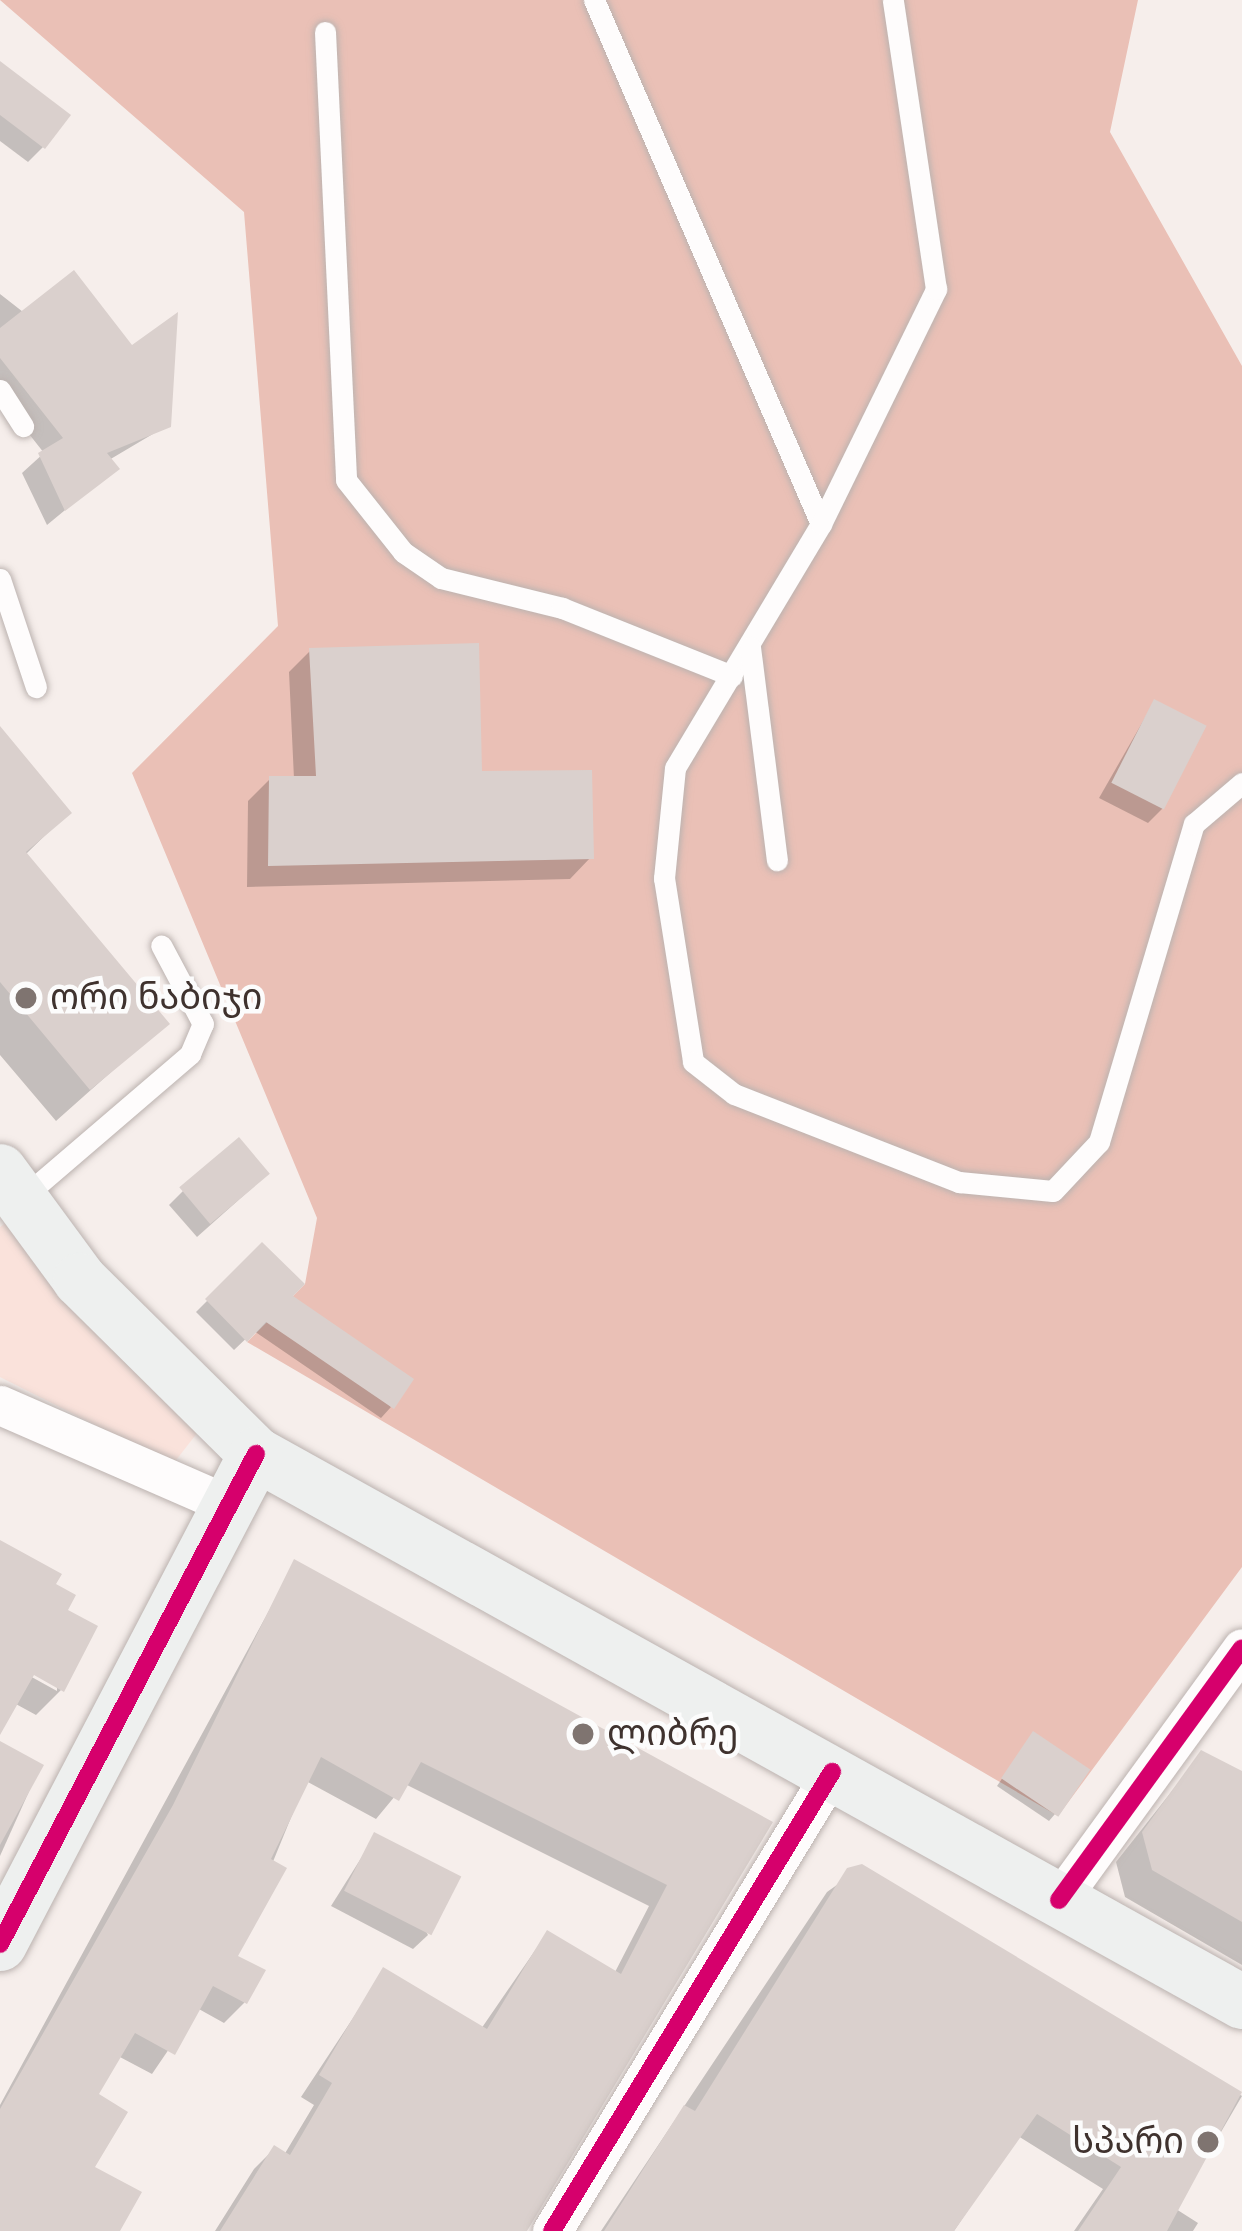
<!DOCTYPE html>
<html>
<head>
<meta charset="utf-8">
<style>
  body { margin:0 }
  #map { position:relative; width:1242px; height:2231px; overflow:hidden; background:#f6eeeb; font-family:"Nunito Sans","Noto Sans Georgian",sans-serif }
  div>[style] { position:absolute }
  .green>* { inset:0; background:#fae2db }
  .forest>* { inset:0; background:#eac0b6 }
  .shadow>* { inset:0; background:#0003 }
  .building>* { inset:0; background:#dad0cd; transform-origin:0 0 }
  .roads { filter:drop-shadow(0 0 3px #bcb3b0) drop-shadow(0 0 3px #bcb3b0) }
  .lane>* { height:21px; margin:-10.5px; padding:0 10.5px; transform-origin:10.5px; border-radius:10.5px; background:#fefcfc }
  .street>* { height:39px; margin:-19.5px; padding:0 19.5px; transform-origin:19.5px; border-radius:19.5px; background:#fefcfc }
  .secondary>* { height:54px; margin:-27px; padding:0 27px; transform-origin:27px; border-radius:27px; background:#eef0ef }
  .cycleway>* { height:18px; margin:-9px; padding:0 9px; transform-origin:9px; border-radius:9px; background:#d6006c }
  .dots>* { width:33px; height:33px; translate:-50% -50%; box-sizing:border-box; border:6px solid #fcfcfc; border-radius:50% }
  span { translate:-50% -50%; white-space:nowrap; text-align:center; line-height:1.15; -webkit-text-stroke:9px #fcfcfc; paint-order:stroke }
  .poi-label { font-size:36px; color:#3f322e }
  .left { translate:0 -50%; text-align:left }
  .right { translate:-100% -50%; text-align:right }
</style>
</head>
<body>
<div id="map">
  <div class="green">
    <i style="clip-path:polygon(10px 1220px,205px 1423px,173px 1464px,0 1377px,0 1227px)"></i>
  </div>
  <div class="forest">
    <i style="clip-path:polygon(0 0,1138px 0,1110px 132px,1242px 366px,1242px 1567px,1058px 1816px,247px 1342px,305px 1284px,317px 1218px,132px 773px,278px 626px,244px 212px)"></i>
  </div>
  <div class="shadow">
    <i style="clip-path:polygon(0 65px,43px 147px,28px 162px,0 141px)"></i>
    <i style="clip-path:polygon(0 294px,168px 425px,109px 460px,116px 468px,47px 525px,22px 473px,44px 453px,0 397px)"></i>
    <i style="clip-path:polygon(310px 651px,479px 774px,591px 857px,570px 879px,247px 887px,248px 801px,270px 779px,294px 779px,289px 672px)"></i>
    <i style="clip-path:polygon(1154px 702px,1163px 808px,1148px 823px,1099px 798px)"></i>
    <i style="clip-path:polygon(0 731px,68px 813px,25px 855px,165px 1024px,56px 1121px,0 1055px)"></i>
    <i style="clip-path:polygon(252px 1188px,197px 1237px,169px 1205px,183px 1191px)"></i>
    <i style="clip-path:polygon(262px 1246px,288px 1297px,391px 1407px,381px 1418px,254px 1331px,234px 1350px,196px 1312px)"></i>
    <i style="clip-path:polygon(evenodd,0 1544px,52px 1586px,64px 1611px,61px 1690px,36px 1715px,14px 1703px,0 1729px,0 1544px,22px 1665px,57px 1684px,57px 1691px,19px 1670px,22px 1665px)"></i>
    <i style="clip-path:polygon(295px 1563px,769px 1824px,523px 2231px,215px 2231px,254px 2169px,274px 2149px,284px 2155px,314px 2105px,301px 2097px,384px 1971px,481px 2029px,547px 1933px,614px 1974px,649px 1906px,405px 1784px,376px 1819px,306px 1781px,234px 1957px,262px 1972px,244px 2003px,224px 2023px,197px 2008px,152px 2074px,118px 2056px,95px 2095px,90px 2168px,117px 2231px,0 2231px,0 2105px)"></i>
    <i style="clip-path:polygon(1027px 1742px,1055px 1814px,1049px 1821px,997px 1786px)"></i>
    <i style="clip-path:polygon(0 1744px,40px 1767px,0 1856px)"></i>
    <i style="clip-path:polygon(1202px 1753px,1242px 1774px,1242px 1965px,1125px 1897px,1116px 1862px)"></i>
    <i style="clip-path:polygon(375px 1836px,428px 1935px,413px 1949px,331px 1906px)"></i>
    <i style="clip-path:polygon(862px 1867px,1242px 2096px,1176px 2209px,1198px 2223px,1193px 2231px,1074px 2231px,1103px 2189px,1018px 2136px,954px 2231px,601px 2231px,827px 1892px)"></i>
  </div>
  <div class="building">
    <i style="clip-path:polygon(0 61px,71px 115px,45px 149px,0 115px)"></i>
    <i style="clip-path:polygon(74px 270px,132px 345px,178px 312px,171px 427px,107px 453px,120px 469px,65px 511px,38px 453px,63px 438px,0 358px,0 328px)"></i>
    <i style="clip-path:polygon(479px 643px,482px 771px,592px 770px,594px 859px,268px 866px,269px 776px,316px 776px,309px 648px)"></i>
    <i style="left:1154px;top:699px;width:59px;height:94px;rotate:27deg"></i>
    <i style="clip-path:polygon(0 726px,72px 813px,26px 852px,170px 1024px,90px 1090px,0 982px)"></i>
    <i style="left:239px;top:1137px;width:48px;height:78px;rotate:50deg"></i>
    <i style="clip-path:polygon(262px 1242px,305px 1284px,293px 1296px,414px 1379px,394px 1409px,266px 1322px,247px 1342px,205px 1299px)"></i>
    <i style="clip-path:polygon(0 1540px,62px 1574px,56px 1584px,76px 1595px,68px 1610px,98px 1626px,64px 1692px,34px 1675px,0 1735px)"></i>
    <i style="clip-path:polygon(294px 1559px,773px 1822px,527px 2231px,220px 2231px,274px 2145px,290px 2155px,332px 2083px,319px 2075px,383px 1967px,487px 2029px,547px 1930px,621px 1974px,667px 1885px,421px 1762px,399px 1801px,321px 1757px,271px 1859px,287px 1868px,238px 1956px,266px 1970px,247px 2004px,213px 1986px,175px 2055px,135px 2033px,99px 2094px,128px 2112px,95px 2167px,142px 2192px,120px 2231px,0 2231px,0 2109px,173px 1805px)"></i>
    <i style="left:1033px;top:1731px;width:69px;height:57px;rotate:34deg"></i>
    <i style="clip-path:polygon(0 1741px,44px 1765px,0 1845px)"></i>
    <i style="clip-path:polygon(1201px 1750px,1242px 1771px,1242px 1922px,1152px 1870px,1142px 1832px)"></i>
    <i style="left:374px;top:1832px;width:98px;height:66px;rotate:27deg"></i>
    <i style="clip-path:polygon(862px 1864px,1242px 2092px,1167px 2231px,1078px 2231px,1121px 2167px,1037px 2114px,954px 2231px,604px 2231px,684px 2105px,695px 2111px,847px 1868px)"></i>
  </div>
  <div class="roads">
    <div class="lane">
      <i style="left:594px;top:0;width:571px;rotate:66.58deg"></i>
      <i style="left:821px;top:524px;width:284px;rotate:120.9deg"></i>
      <i style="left:675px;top:768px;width:111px;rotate:95.7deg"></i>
      <i style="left:664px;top:878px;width:186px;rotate:81deg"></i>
      <i style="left:693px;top:1062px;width:52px;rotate:38deg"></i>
      <i style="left:734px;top:1094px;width:242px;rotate:21.4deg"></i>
      <i style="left:959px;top:1182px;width:94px;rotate:5.5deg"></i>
      <i style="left:1053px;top:1191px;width:67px;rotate:-46.8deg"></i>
      <i style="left:1099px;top:1142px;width:332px;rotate:-73.4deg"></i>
      <i style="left:1194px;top:824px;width:63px;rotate:-40.5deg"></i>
      <i style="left:325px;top:32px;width:448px;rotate:87.3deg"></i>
      <i style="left:346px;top:480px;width:92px;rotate:51.6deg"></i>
      <i style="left:403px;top:552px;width:46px;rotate:34.4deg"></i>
      <i style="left:441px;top:578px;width:125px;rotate:13.9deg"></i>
      <i style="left:562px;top:608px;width:183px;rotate:21.8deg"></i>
      <i style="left:0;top:390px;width:43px;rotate:57.4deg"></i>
      <i style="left:821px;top:524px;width:262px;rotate:-63.9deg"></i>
      <i style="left:936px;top:289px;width:292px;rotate:-98.5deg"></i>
      <i style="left:0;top:579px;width:114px;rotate:71.6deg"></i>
      <i style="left:750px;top:647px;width:215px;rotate:82.8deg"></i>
      <i style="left:21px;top:1199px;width:223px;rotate:-40.6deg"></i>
      <i style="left:190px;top:1054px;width:33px;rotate:-67deg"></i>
      <i style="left:203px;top:1024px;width:89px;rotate:-118deg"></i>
    </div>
    <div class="street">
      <i style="left:0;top:1405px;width:244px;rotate:23.6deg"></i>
      <i style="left:1059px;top:1900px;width:311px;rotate:-54deg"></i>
      <i style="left:552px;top:2231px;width:538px;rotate:-58.62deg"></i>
    </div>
    <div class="secondary">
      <i style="left:0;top:1171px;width:135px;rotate:53.7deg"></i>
      <i style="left:80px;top:1280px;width:247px;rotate:44.7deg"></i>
      <i style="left:256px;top:1454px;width:1128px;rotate:29.06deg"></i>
      <i style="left:0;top:1944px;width:553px;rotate:-62.42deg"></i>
    </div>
  </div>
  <div class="cycleway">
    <i style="left:1059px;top:1900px;width:311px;rotate:-54deg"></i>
    <i style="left:0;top:1944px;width:553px;rotate:-62.42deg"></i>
    <i style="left:552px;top:2231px;width:538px;rotate:-58.62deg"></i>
  </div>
  <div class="dots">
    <i style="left:26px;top:998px;background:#7f7470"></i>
    <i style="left:583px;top:1734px;background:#7f7470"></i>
    <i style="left:1208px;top:2142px;background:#7f7470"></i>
  </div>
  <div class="poi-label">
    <span class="left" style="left:50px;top:998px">ორი ნაბიჯი</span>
    <span class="left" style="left:607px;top:1734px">ლიბრე</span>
    <span class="right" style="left:1184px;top:2142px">სპარი</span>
  </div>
</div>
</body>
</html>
